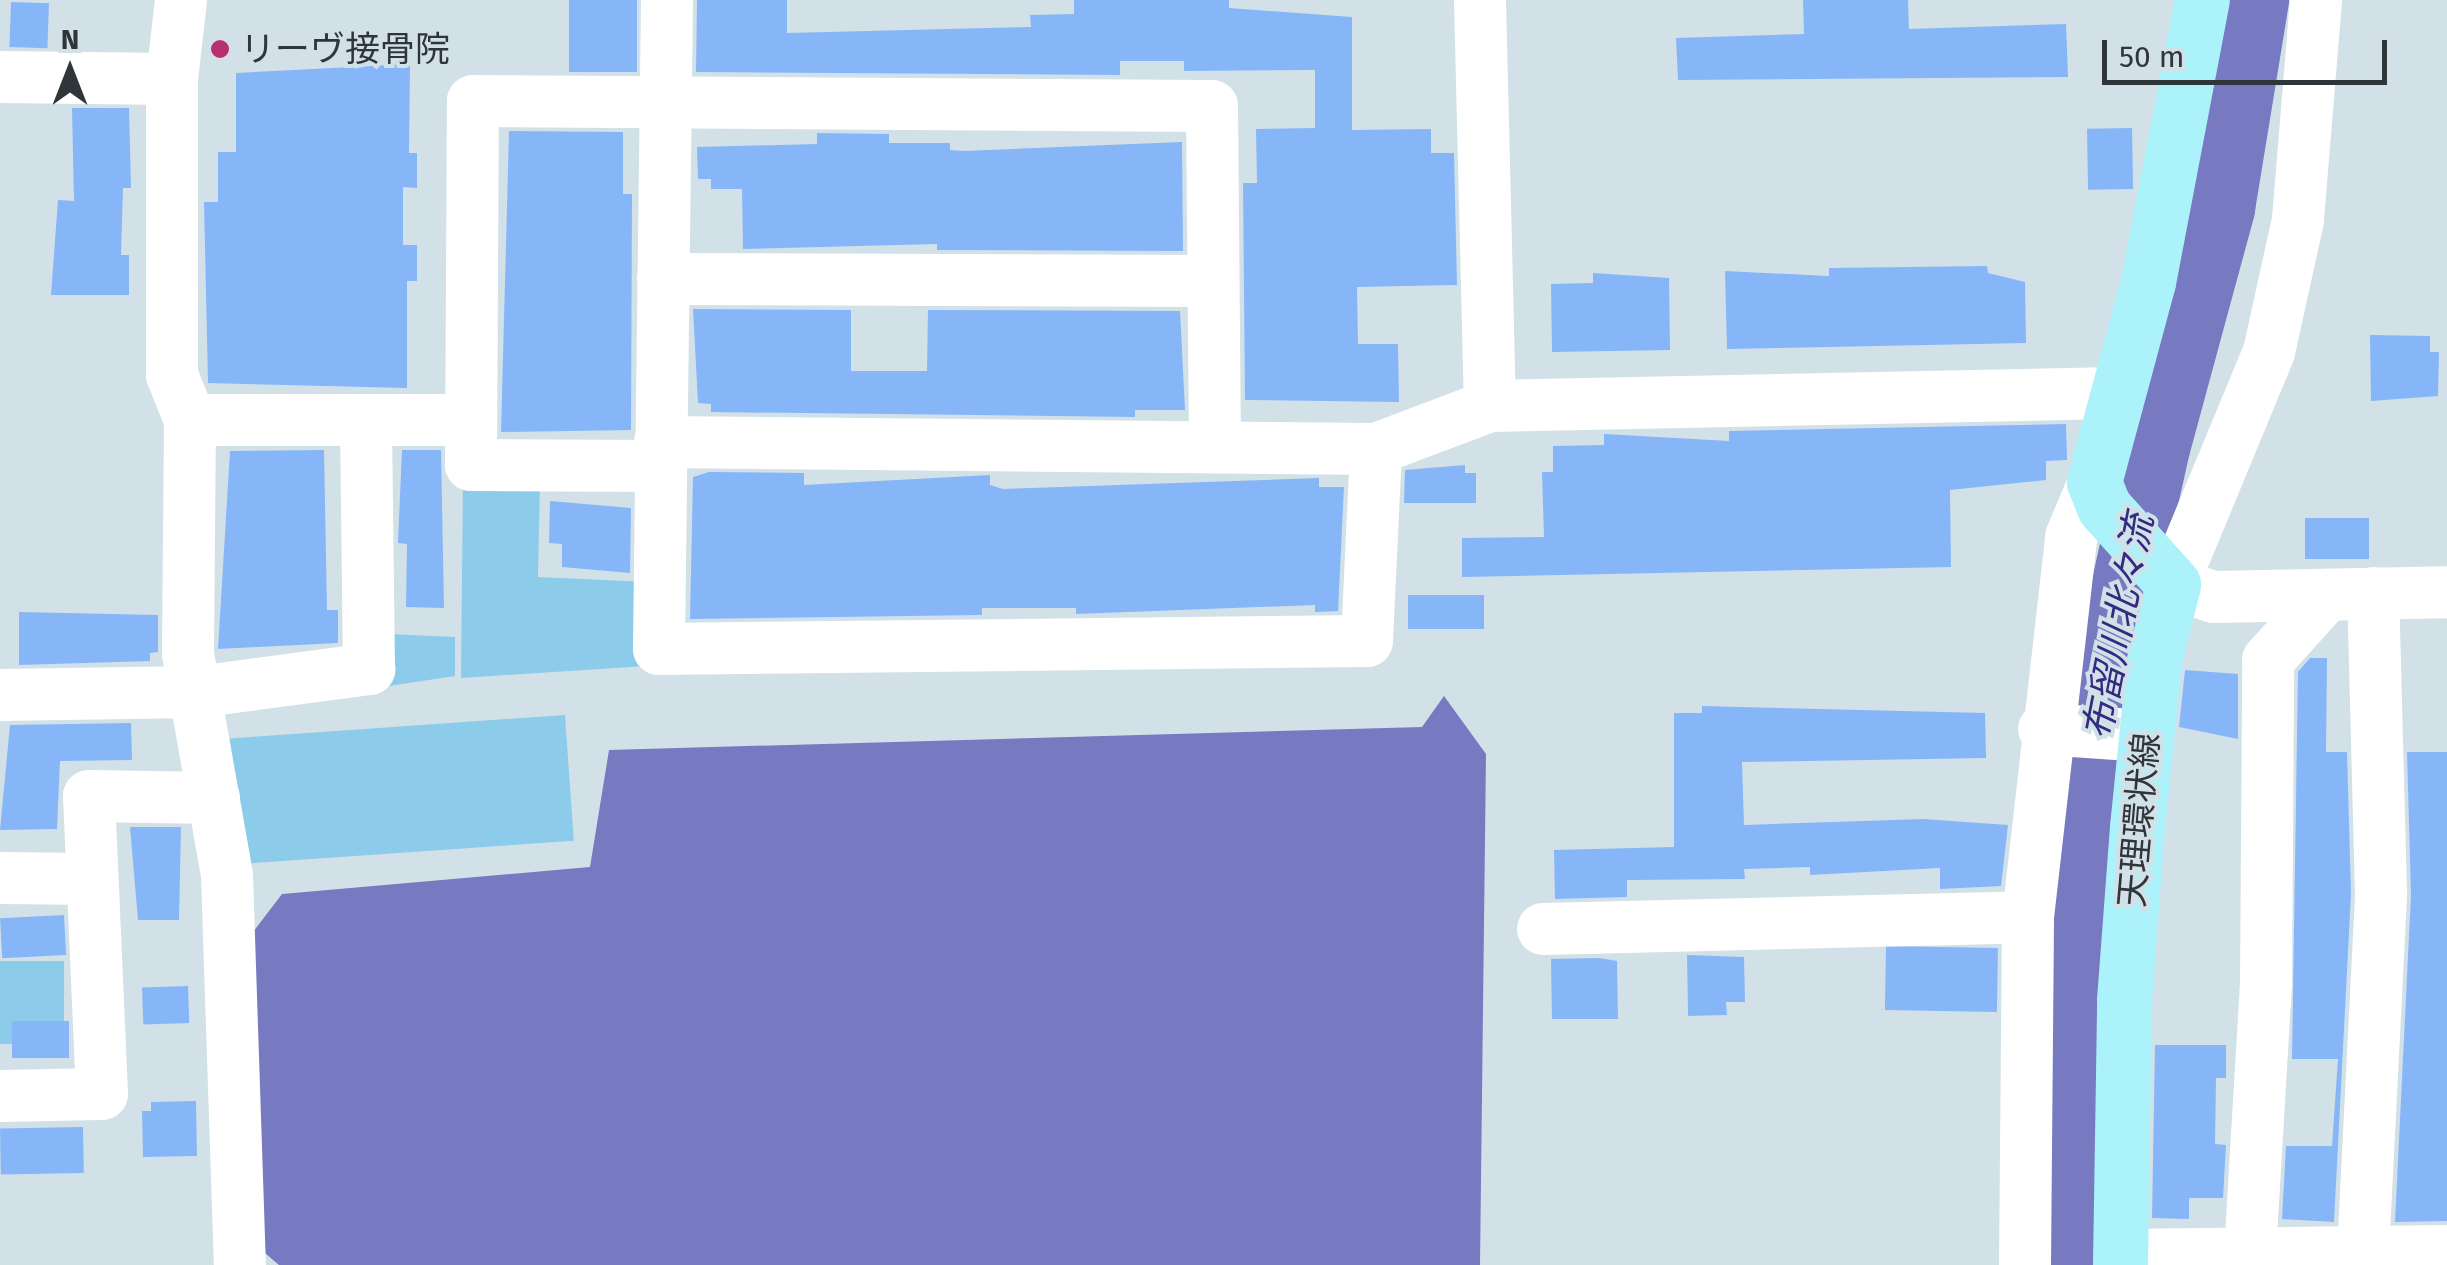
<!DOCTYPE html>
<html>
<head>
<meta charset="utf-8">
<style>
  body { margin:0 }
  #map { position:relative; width:2447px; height:1265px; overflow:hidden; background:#d2e1e8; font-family:"Fira Sans","Noto Sans JP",sans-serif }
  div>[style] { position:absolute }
  .green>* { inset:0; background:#8dcbeb; transform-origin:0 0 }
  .water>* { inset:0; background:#7779c1 }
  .river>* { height:68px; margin:-34px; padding:0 34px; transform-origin:34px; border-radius:34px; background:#7779c1 }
  .building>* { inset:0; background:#86b6f8; transform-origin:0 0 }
  .minor>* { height:52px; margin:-26px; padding:0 26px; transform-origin:26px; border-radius:26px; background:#fff }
  .major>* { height:55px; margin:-27.5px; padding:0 27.5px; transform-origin:27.5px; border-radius:27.5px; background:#acf2fb }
  .dots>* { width:28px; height:28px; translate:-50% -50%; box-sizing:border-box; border:5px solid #d2e1e8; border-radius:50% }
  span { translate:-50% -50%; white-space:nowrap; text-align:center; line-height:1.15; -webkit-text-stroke:8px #d2e1e8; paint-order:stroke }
  .poi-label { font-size:35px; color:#2f3538 }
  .left { translate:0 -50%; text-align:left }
  .street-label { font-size:35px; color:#2f3538 }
  .water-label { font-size:38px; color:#332b80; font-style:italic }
  .north { position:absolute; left:20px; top:20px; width:100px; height:100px; -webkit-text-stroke:8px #d2e1e8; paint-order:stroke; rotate:0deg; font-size:28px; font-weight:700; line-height:40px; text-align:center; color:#2f3538 }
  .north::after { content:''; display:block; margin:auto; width:35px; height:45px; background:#2f3538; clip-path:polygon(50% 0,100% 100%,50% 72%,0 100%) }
  .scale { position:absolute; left:2102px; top:40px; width:285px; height:45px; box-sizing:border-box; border:5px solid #2f3538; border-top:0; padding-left:12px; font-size:30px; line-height:35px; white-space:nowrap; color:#2f3538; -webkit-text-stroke:8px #d2e1e8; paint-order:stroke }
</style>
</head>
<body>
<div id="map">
  <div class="green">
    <i style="clip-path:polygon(463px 477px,540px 482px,538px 577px,647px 582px,646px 666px,461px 678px)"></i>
    <i style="clip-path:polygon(389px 634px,455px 637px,455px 676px,389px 686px)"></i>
    <i style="left:565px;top:715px;width:126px;height:336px;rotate:86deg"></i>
    <i style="left:64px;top:961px;width:83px;height:64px;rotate:90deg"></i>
  </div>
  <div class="water">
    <i style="clip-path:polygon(1444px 696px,1486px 754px,1480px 1265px,279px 1265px,252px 1242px,247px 940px,282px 894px,590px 867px,609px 750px,1422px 727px)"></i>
  </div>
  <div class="river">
    <i style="left:2072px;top:1265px;width:356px;rotate:-89.2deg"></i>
    <i style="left:2077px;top:909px;width:205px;rotate:-83.8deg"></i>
    <i style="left:2099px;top:705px;width:263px;rotate:-77.5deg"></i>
    <i style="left:2156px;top:448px;width:249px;rotate:-74.8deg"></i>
    <i style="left:2221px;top:208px;width:211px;rotate:-80.7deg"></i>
  </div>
  <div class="building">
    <i style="left:569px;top:0;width:68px;height:72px"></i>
    <i style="clip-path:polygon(697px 0,787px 0,787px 33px,1031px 27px,1030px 15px,1074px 14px,1074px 0,1229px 0,1229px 8px,1352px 17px,1352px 130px,1431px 129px,1431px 153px,1454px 153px,1457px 285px,1357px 287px,1358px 344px,1398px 344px,1399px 402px,1245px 400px,1243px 183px,1257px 183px,1256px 129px,1315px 128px,1315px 70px,1184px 71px,1184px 61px,1120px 61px,1120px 75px,696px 72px)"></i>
    <i style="clip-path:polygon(1803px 0,1908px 0,1909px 29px,2066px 24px,2068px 77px,1678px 80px,1676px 38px,1804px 34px)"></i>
    <i style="left:11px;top:2px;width:38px;height:45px;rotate:2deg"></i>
    <i style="clip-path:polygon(410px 64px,409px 153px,417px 153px,417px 188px,403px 187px,403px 245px,417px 245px,417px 281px,407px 281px,407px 388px,208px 383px,204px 202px,218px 202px,218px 152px,236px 152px,236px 73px)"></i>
    <i style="clip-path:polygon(72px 108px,129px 108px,131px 188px,123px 188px,121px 255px,129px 255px,129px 295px,51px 295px,58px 200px,74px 201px)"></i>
    <i style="left:2132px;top:128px;width:61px;height:45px;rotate:89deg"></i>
    <i style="clip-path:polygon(509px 131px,623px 132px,623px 194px,632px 194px,631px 430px,501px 432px)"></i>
    <i style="clip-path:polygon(817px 133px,889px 134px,889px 143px,950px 143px,950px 150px,964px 151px,1182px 142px,1183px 251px,937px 250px,937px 244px,743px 249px,742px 189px,711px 189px,711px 179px,698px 179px,697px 147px,817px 144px)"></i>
    <i style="clip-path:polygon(1987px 266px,1988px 273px,2025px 282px,2026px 343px,1727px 349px,1725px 271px,1829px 276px,1829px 268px)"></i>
    <i style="clip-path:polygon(1593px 273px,1669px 278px,1670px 350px,1552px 352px,1551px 284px,1593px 283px)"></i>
    <i style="clip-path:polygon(693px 309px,851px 310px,851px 371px,927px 371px,928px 310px,1180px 311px,1185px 410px,1135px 410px,1135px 417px,711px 412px,711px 404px,698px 403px)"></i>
    <i style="clip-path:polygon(2370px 335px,2430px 336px,2430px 352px,2439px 352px,2438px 396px,2371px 401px)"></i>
    <i style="clip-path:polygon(2066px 424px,2067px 460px,2046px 461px,2046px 480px,1950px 490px,1951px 567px,1462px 577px,1462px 538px,1544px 537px,1542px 472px,1553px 472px,1553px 446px,1604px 445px,1604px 434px,1729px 441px,1729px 431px)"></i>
    <i style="clip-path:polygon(324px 450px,327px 610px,338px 610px,338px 643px,218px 649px,230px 451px)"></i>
    <i style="clip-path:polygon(402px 450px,441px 450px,444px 608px,406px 607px,407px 544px,398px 543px)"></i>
    <i style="clip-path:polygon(1465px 465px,1465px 473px,1476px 473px,1476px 503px,1404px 503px,1405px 470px)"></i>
    <i style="clip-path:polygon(709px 472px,804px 473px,804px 485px,990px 475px,990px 485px,1003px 489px,1319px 478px,1319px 487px,1344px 487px,1338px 611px,1315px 612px,1315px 605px,1076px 614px,1076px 608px,982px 608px,982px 615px,690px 619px,693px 477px)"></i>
    <i style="clip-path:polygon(550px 501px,631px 508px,630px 573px,562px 567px,562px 544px,549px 543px)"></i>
    <i style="left:2305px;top:518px;width:64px;height:41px"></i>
    <i style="left:1408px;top:595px;width:76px;height:34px"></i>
    <i style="clip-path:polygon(19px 612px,158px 615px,158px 652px,150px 653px,150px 661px,19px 665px)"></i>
    <i style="clip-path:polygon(2310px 658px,2327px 658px,2326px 752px,2347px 752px,2351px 894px,2334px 1222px,2282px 1219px,2286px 1146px,2332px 1146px,2338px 1059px,2292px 1059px,2298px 672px)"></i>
    <i style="clip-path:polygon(2185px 670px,2238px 674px,2238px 739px,2179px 727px)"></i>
    <i style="clip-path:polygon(1702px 706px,1985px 713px,1986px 758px,1742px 762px,1744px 825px,1924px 819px,2008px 825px,2001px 886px,1940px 889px,1940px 868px,1810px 875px,1810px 867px,1744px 869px,1745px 879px,1627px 880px,1627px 897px,1555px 899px,1554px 850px,1674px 847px,1674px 713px,1702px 713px)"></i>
    <i style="clip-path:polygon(131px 723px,132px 760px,60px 761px,57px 829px,0 830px,10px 725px)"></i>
    <i style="clip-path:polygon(2407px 752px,2447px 752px,2447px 1221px,2395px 1222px,2411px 895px)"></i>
    <i style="clip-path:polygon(130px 827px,181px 827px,179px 920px,138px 920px)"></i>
    <i style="left:64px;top:915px;width:40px;height:64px;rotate:87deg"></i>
    <i style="left:1998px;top:948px;width:64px;height:112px;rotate:91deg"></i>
    <i style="clip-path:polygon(1687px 955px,1744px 957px,1745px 1002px,1726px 1002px,1727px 1015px,1688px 1016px)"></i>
    <i style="clip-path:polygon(1599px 958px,1617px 961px,1618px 1019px,1552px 1019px,1551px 959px)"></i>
    <i style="left:188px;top:986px;width:37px;height:46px;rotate:88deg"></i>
    <i style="left:12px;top:1021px;width:57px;height:37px"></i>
    <i style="clip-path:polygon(2155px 1045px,2226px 1045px,2226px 1078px,2216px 1078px,2215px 1144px,2226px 1145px,2223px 1198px,2189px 1198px,2189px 1219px,2152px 1218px)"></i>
    <i style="clip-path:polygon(196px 1101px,197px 1156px,143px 1157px,142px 1111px,151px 1111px,151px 1102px)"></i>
    <i style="left:83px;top:1127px;width:46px;height:83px;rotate:89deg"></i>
  </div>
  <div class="minor">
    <i style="left:181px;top:0;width:80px;rotate:96.5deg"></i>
    <i style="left:172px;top:79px;width:296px;rotate:90deg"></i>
    <i style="left:172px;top:375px;width:48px;rotate:68.2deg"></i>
    <i style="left:190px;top:420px;width:234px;rotate:90.5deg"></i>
    <i style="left:188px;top:654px;width:225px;rotate:80deg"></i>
    <i style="left:227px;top:876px;width:389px;rotate:88.1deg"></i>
    <i style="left:667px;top:0;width:649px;rotate:90.71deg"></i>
    <i style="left:659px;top:649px;width:708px;rotate:-0.65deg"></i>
    <i style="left:1367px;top:641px;width:192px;rotate:-87.3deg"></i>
    <i style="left:1480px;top:0;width:406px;rotate:88.6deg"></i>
    <i style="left:2316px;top:0;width:221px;rotate:94.7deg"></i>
    <i style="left:2298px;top:220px;width:135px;rotate:102.4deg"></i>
    <i style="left:2269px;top:352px;width:251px;rotate:112.5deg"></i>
    <i style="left:2173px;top:584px;width:43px;rotate:17.6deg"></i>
    <i style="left:2214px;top:597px;width:233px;rotate:-1.2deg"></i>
    <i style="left:0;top:77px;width:172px;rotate:0.7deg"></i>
    <i style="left:663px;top:279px;width:550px;rotate:0.21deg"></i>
    <i style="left:190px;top:420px;width:281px"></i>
    <i style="left:660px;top:442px;width:716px;rotate:0.56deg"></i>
    <i style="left:1376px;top:449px;width:122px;rotate:-20.7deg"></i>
    <i style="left:1490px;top:406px;width:625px;rotate:-1.19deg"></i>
    <i style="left:660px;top:466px;width:189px;rotate:-179.7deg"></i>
    <i style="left:471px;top:465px;width:364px;rotate:-89.7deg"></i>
    <i style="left:473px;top:101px;width:739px;rotate:0.39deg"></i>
    <i style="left:1212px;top:106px;width:337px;rotate:89.5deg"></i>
    <i style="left:0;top:695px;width:197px;rotate:-0.9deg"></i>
    <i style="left:197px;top:692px;width:174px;rotate:-7.6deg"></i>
    <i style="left:369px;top:669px;width:249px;rotate:-90.7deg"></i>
    <i style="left:2044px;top:729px;width:102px;rotate:3.9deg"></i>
    <i style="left:0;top:878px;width:92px;rotate:0.6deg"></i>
    <i style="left:1543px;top:929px;width:485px;rotate:-1.4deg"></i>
    <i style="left:0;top:1096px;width:102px;rotate:-1.1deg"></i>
    <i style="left:102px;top:1094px;width:298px;rotate:-92.5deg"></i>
    <i style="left:89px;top:796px;width:125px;rotate:0.9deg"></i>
    <i style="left:2363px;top:1252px;width:358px;rotate:-87.1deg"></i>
    <i style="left:2381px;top:894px;width:301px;rotate:-91.5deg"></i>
    <i style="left:2250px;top:1253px;width:269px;rotate:-86.6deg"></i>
    <i style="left:2266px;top:984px;width:324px;rotate:-89.6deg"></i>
    <i style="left:2268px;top:660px;width:88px;rotate:-47.8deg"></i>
    <i style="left:2120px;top:1255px;width:327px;rotate:-0.7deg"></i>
    <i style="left:2025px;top:1265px;width:348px;rotate:-89.5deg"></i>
    <i style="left:2028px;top:917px;width:382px;rotate:-83.5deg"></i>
    <i style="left:2071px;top:537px;width:60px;rotate:-67.3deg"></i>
  </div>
  <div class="major">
    <i style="left:2120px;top:1265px;width:265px;rotate:-89.1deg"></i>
    <i style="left:2124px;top:1000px;width:173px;rotate:-85.7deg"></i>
    <i style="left:2137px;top:827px;width:167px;rotate:-84.2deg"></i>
    <i style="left:2154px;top:661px;width:79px;rotate:-76.1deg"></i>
    <i style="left:2173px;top:584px;width:103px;rotate:-131.9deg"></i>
    <i style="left:2104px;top:507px;width:27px;rotate:-112deg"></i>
    <i style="left:2094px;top:482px;width:207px;rotate:-74.9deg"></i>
    <i style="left:2148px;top:282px;width:287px;rotate:-79.2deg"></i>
  </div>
  <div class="dots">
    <i style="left:220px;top:49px;background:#b83071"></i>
  </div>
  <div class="poi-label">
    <span class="left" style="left:240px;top:49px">リーヴ接骨院</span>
  </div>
  <div class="street-label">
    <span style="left:2139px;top:820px;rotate:-85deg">天理環状線</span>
  </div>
  <div class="water-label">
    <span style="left:2119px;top:627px;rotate:-79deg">布留川北々流</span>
  </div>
  <div class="north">N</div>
  <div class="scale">50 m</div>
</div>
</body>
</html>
